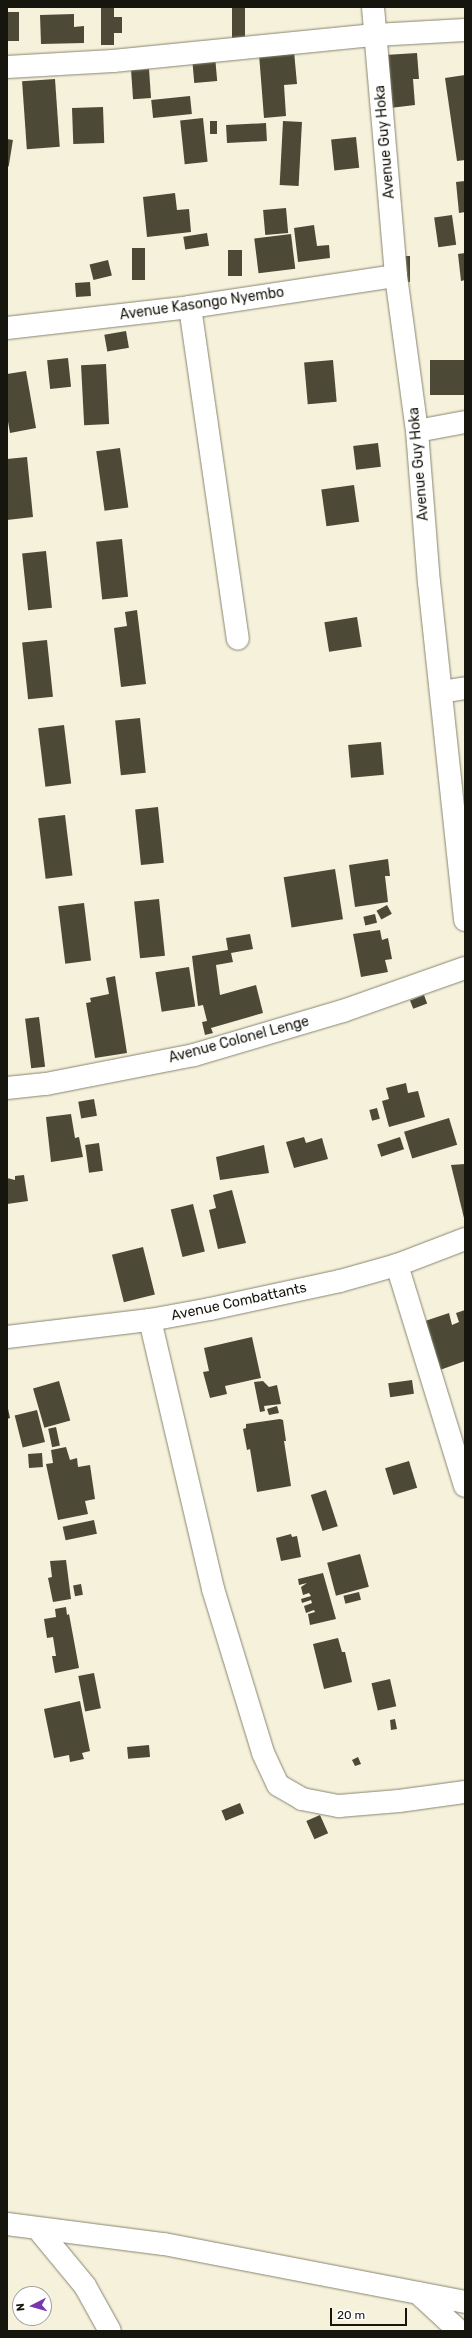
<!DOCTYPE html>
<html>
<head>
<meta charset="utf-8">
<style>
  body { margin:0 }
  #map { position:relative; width:472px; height:2338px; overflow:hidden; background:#f5f1db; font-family:Rubik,sans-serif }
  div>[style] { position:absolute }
  .building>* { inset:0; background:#4c4936; transform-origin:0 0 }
  .roads { filter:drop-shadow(0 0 1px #888571) drop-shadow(0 0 1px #888571) }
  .street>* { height:22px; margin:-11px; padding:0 11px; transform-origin:11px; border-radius:11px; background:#fff }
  span { translate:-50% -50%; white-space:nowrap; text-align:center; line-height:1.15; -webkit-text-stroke:4px #fff; paint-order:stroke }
  .street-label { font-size:14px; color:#17160e }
  .frame { position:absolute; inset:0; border:8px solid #17160e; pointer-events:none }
  .north { position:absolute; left:12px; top:2286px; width:40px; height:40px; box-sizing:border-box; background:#fff; border:1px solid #a2a29f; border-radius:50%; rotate:264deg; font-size:11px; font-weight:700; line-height:16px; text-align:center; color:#17160e }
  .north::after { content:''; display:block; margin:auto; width:14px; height:18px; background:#7837ab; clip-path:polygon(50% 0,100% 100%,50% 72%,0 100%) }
  .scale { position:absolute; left:330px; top:2308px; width:77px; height:18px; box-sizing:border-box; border:2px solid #17160e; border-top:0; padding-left:5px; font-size:12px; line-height:14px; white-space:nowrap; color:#17160e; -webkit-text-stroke:3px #fff; paint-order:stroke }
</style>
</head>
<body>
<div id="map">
  <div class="building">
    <i style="clip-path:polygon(101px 7px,114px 7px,114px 17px,122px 17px,122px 33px,114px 33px,114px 45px,101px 45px)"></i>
    <i style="left:232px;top:7px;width:13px;height:31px"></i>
    <i style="left:7px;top:12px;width:12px;height:29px"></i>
    <i style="clip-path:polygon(74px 14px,74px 27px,84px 26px,84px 43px,41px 44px,40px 15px)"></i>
    <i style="clip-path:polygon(294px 51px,297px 84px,284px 85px,286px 116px,264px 118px,259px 54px)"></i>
    <i style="clip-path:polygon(417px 53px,419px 79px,413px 79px,415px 105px,390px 108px,385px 55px)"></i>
    <i style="left:215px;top:56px;width:25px;height:23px;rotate:85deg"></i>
    <i style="left:149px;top:69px;width:29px;height:18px;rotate:86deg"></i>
    <i style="clip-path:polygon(465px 75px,465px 160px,457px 161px,445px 78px)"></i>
    <i style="left:55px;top:79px;width:68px;height:33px;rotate:86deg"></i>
    <i style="left:190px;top:96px;width:18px;height:39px;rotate:84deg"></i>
    <i style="left:103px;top:107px;width:36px;height:31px;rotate:88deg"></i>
    <i style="left:203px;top:118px;width:44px;height:23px;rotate:84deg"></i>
    <i style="left:210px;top:121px;width:7px;height:13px"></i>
    <i style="left:283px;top:121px;width:19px;height:64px;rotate:3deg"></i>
    <i style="left:266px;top:123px;width:18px;height:40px;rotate:87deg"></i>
    <i style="left:356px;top:137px;width:31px;height:25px;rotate:84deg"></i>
    <i style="left:7px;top:139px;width:6px;height:27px;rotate:9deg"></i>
    <i style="clip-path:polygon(465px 181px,465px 212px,459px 213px,456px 182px)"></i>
    <i style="clip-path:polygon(175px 193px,177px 210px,189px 209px,191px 232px,147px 237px,143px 197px)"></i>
    <i style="left:286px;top:208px;width:25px;height:23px;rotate:85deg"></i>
    <i style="left:452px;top:215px;width:30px;height:18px;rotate:82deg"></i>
    <i style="clip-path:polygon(314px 225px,317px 246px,329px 245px,330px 258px,298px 262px,294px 228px)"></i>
    <i style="left:207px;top:233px;width:13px;height:24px;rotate:81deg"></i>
    <i style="left:291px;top:234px;width:35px;height:37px;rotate:83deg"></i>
    <i style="left:132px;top:248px;width:13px;height:32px"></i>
    <i style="left:228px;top:250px;width:14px;height:26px"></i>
    <i style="clip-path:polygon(465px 253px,465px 280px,461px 281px,458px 254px)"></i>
    <i style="left:402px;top:256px;width:8px;height:26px"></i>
    <i style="left:108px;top:260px;width:16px;height:19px;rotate:76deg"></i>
    <i style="left:90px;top:282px;width:14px;height:15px;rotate:86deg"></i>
    <i style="left:126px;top:331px;width:17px;height:22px;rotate:80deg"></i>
    <i style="left:68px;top:358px;width:29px;height:21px;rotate:84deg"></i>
    <i style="left:333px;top:360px;width:42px;height:29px;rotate:85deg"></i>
    <i style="left:465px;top:360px;width:35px;height:35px;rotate:90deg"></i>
    <i style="left:106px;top:364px;width:60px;height:25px;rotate:87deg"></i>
    <i style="clip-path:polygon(26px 371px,36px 428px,10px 433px,7px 416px,7px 374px)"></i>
    <i style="left:378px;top:443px;width:24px;height:25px;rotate:83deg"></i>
    <i style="left:120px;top:448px;width:60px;height:24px;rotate:82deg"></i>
    <i style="clip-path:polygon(27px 457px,33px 517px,7px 520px,7px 459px)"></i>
    <i style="left:354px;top:485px;width:37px;height:33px;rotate:82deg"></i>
    <i style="left:122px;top:539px;width:58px;height:26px;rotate:84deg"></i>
    <i style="left:46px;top:551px;width:57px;height:24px;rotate:84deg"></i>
    <i style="clip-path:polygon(137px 610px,146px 684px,121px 687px,114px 628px,127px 626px,125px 612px)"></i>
    <i style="left:357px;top:617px;width:30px;height:33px;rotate:81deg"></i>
    <i style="left:47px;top:640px;width:57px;height:25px;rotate:84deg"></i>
    <i style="left:140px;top:718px;width:55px;height:25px;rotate:84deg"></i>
    <i style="left:64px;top:725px;width:59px;height:26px;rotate:83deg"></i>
    <i style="left:381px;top:742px;width:33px;height:33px;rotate:85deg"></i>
    <i style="left:158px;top:807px;width:56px;height:23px;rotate:84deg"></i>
    <i style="left:65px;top:815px;width:61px;height:27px;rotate:83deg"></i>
    <i style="clip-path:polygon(388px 859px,390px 876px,385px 876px,388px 902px,355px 907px,349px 865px)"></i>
    <i style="left:335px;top:869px;width:51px;height:52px;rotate:81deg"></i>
    <i style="left:159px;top:899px;width:57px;height:25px;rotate:84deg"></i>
    <i style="left:84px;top:903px;width:58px;height:26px;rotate:83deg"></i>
    <i style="left:387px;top:905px;width:10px;height:12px;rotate:61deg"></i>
    <i style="left:375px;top:914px;width:9px;height:12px;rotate:77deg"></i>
    <i style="clip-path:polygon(380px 930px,382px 940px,388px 938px,392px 959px,385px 960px,388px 972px,361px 977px,353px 934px)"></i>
    <i style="clip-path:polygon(250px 934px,253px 949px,231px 953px,233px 962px,216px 965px,220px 995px,256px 985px,263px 1013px,211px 1028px,213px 1033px,205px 1035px,202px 1022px,207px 1021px,203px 1005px,198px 1006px,192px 956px,228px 950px,226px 938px)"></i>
    <i style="left:189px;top:967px;width:40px;height:34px;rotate:81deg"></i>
    <i style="clip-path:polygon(115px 976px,127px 1053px,95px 1058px,86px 1003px,91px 1002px,90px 998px,109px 994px,106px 978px)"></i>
    <i style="left:424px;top:995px;width:9px;height:15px;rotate:69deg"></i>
    <i style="left:39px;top:1017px;width:50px;height:14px;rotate:83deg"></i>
    <i style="clip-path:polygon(406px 1083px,408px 1093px,418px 1091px,425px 1117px,389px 1127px,382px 1101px,389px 1099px,386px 1088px)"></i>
    <i style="left:94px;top:1099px;width:17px;height:16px;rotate:80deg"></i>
    <i style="left:377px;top:1108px;width:11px;height:8px;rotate:75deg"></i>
    <i style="clip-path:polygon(71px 1114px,75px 1138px,79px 1137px,83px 1157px,51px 1162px,46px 1117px)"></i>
    <i style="left:449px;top:1118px;width:28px;height:47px;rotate:73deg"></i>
    <i style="clip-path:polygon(304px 1137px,306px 1143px,322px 1138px,328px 1159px,294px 1168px,286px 1142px)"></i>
    <i style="left:400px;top:1137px;width:13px;height:24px;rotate:72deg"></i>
    <i style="left:99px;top:1143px;width:28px;height:14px;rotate:82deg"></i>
    <i style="clip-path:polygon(264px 1145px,269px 1173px,220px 1180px,216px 1157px)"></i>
    <i style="clip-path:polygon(465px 1164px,465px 1217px,464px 1218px,451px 1165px)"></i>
    <i style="clip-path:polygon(24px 1175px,28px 1201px,7px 1204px,7px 1178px,15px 1180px,15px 1176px)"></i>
    <i style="clip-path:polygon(232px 1190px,246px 1243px,218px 1249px,209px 1210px,216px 1208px,213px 1195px)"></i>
    <i style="left:193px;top:1204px;width:49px;height:23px;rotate:76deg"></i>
    <i style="left:143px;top:1247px;width:49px;height:32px;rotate:76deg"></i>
    <i style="clip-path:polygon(465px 1310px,465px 1361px,437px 1371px,422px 1322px,449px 1313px,452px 1325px,459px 1322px,456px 1313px)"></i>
    <i style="clip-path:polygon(252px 1337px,261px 1378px,225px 1386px,227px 1394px,210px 1398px,203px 1372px,209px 1371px,204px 1348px)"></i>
    <i style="left:412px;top:1380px;width:14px;height:24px;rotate:82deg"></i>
    <i style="left:59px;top:1381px;width:41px;height:27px;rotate:74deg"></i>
    <i style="clip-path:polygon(263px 1381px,269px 1387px,277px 1385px,281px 1404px,264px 1406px,265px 1411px,260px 1412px,254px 1382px)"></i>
    <i style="clip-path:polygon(7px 1404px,10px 1418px,7px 1419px)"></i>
    <i style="clip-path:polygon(277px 1406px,279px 1413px,269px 1415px,267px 1409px)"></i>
    <i style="left:37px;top:1410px;width:33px;height:23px;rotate:76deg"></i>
    <i style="clip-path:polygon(280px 1419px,283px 1420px,286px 1441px,284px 1441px,291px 1486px,257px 1492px,250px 1449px,247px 1450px,243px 1429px,246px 1428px,246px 1424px)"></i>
    <i style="left:56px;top:1427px;width:19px;height:8px;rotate:78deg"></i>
    <i style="clip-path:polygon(66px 1447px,70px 1460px,77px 1458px,78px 1467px,90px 1465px,95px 1499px,85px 1501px,88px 1514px,58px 1520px,46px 1464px,53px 1463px,51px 1450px)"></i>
    <i style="left:42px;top:1453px;width:14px;height:14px;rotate:86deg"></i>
    <i style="left:409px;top:1461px;width:28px;height:25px;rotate:73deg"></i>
    <i style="left:326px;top:1490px;width:38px;height:16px;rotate:72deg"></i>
    <i style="left:94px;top:1520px;width:14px;height:32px;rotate:78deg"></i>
    <i style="clip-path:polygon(291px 1534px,292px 1537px,297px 1536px,301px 1557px,281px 1561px,276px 1538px)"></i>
    <i style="left:360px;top:1554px;width:34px;height:34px;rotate:75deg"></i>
    <i style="clip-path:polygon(66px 1560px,71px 1599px,53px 1602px,48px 1578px,52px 1577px,50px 1561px)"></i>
    <i style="clip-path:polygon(323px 1573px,336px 1619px,310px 1625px,308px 1614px,315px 1612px,314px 1610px,306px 1613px,304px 1606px,312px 1603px,311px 1600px,302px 1603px,301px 1599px,311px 1596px,309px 1593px,303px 1595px,301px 1587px,307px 1583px,299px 1585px,298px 1579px)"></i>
    <i style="left:81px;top:1584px;width:11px;height:8px;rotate:80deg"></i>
    <i style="left:359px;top:1592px;width:8px;height:16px;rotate:76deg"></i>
    <i style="clip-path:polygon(66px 1607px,67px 1615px,69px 1614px,79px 1668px,55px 1673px,52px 1656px,56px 1656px,53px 1637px,47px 1638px,44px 1619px,56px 1617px,55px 1609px)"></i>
    <i style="clip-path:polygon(338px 1638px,342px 1652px,345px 1652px,352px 1682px,324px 1689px,313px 1644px)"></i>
    <i style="left:94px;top:1673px;width:36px;height:16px;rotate:79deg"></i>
    <i style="left:390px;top:1679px;width:28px;height:19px;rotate:77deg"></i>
    <i style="clip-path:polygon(80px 1701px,90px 1751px,82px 1753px,84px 1759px,70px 1762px,69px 1755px,54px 1758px,44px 1709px)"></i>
    <i style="clip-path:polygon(395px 1719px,397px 1729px,391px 1730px,390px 1720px)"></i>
    <i style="left:149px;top:1745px;width:12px;height:22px;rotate:85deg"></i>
    <i style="clip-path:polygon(358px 1757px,361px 1764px,355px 1766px,352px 1760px)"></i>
    <i style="left:240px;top:1803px;width:11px;height:20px;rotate:68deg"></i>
    <i style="left:320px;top:1815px;width:20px;height:15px;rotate:66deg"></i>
  </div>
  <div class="roads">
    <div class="street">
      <i style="left:373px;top:7px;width:270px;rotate:85.1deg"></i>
      <i style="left:396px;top:276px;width:156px;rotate:82.3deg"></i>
      <i style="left:417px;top:431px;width:151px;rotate:85.5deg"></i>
      <i style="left:429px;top:582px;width:340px;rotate:83.9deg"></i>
      <i style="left:7px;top:67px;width:106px;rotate:-3.2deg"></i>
      <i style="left:113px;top:61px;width:263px;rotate:-5.7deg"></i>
      <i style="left:375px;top:35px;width:90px;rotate:-3.2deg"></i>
      <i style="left:190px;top:307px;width:335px;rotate:81.8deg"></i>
      <i style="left:7px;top:328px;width:184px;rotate:-6.5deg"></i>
      <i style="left:190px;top:307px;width:208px;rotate:-8.6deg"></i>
      <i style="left:417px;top:431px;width:49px;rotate:-10.6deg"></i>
      <i style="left:441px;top:692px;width:24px;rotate:-9deg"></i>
      <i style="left:7px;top:1088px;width:39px;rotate:-6deg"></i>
      <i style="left:46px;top:1084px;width:151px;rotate:-11.1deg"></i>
      <i style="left:194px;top:1055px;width:155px;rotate:-16.5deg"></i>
      <i style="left:343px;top:1011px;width:129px;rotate:-19.4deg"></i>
      <i style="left:397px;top:1265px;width:231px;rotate:72.9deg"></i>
      <i style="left:150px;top:1320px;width:276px;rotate:76.8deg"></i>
      <i style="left:213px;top:1589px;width:171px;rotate:73deg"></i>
      <i style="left:263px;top:1753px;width:35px;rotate:65deg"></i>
      <i style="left:278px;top:1785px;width:28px;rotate:30deg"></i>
      <i style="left:302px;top:1799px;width:38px;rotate:11deg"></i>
      <i style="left:339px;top:1806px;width:60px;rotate:-4.8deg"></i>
      <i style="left:399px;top:1801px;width:67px;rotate:-7.8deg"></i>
      <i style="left:7px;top:1337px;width:144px;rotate:-6.8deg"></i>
      <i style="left:150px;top:1320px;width:61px;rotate:-10.4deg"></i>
      <i style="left:210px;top:1309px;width:133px;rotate:-12.2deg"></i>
      <i style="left:340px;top:1281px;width:59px;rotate:-15.7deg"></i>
      <i style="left:397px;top:1265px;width:73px;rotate:-20.9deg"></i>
      <i style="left:7px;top:2224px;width:158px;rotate:7.3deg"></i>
      <i style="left:164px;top:2244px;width:307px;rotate:10.9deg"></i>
      <i style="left:38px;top:2229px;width:74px;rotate:50.5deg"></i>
      <i style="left:85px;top:2286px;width:51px;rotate:60.9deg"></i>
      <i style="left:418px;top:2293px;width:56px;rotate:42.8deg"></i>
    </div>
  </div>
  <div class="street-label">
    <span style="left:385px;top:142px;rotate:-95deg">Avenue Guy Hoka</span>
    <span style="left:202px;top:304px;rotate:-8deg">Avenue Kasongo Nyembo</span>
    <span style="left:419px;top:464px;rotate:-95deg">Avenue Guy Hoka</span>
    <span style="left:239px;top:1040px;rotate:-15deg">Avenue Colonel Lenge</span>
    <span style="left:239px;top:1302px;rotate:-12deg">Avenue Combattants</span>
  </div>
  <div class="frame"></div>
  <div class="north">N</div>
  <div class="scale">20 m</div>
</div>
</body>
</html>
